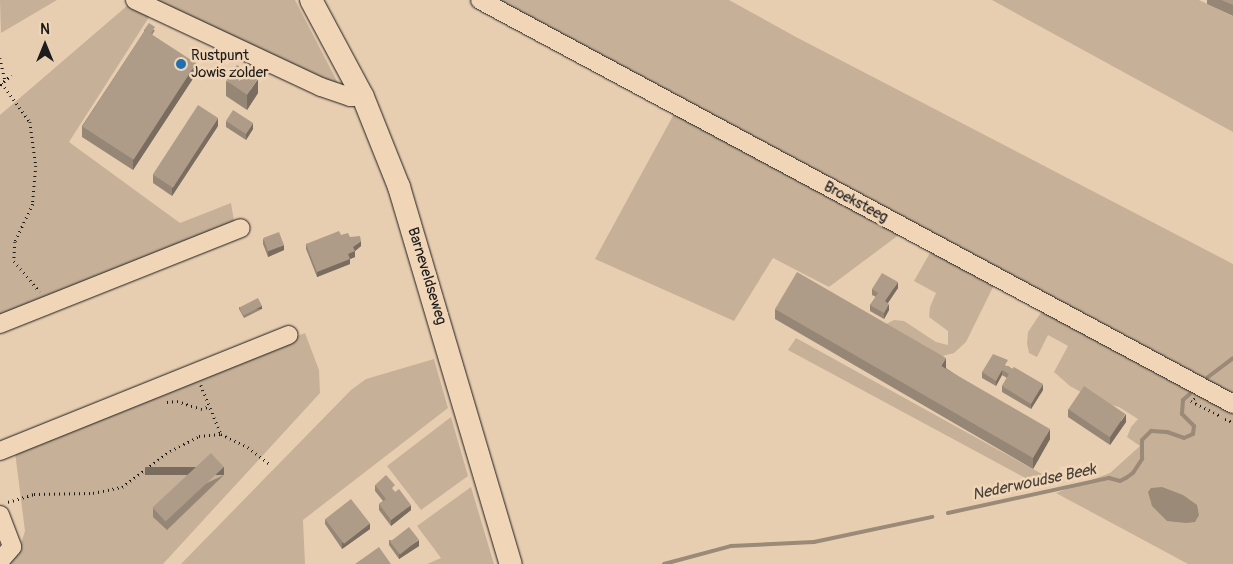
<!DOCTYPE html>
<html>
<head>
<meta charset="utf-8">
<style>
  body { margin:0 }
  #map { position:relative; width:1233px; height:564px; overflow:hidden; background:#e8ceb1; font-family:Pangolin,sans-serif }
  div>[style] { position:absolute }
  .green>* { inset:0; background:#c7b098 }
  .water>* { inset:0; background:#9a8a77 }
  .stream>* { height:4px; margin:-2px; padding:0 2px; transform-origin:2px; border-radius:2px; background:#9a8a77 }
  .path>* { height:2.5px; margin-top:-1.25px; transform-origin:0; background:repeating-linear-gradient(90deg,#1c1c1c 0 1px,transparent 0 5px) }
  .roads { filter:drop-shadow(0 0 1px #1c1c1c) drop-shadow(0 0 1px #1c1c1c) }
  .minor>* { height:18px; margin:-9px; padding:0 9px; transform-origin:9px; border-radius:9px; background:#f1d5b7 }
  .major>* { height:22px; margin:-11px; padding:0 11px; transform-origin:11px; border-radius:11px; background:#f1d5b7 }
  .wall>* { inset:0; background:#968675 }
  .shaded-wall>* { inset:0; background:#7a6d5f; transform-origin:0 0 }
  .building>* { inset:0; background:#af9c88; transform-origin:0 0 }
  .dots>* { width:14px; height:14px; translate:-50% -50%; box-sizing:border-box; border:2px solid #f1d5b7; border-radius:50% }
  span { translate:-50% -50%; white-space:nowrap; text-align:center; line-height:1.15; -webkit-text-stroke:5px #f1d5b7; paint-order:stroke }
  .poi-label { font-size:15px; color:#1c1c1c }
  .left { translate:0 -50%; text-align:left }
  .street-label { font-size:15px; color:#1c1c1c }
  .water-label { font-size:16px; color:#48423c; font-style:italic }
  .north { position:absolute; left:20px; top:20px; width:50px; height:50px; -webkit-text-stroke:4px #f1d5b7; paint-order:stroke; rotate:0deg; font-size:14px; font-weight:700; line-height:20px; text-align:center; color:#1c1c1c }
  .north::after { content:''; display:block; margin:auto; width:18px; height:22px; background:#1c1c1c; clip-path:polygon(50% 0,100% 100%,50% 72%,0 100%) }
</style>
</head>
<body>
<div id="map">
  <div class="green">
    <i style="clip-path:polygon(0 0,57px 0,1px 33px)"></i>
    <i style="clip-path:polygon(152px 0,295px 0,340px 87px)"></i>
    <i style="clip-path:polygon(490px 0,729px 0,796px 37px,1233px 264px,1233px 397px)"></i>
    <i style="clip-path:polygon(992px 0,1199px 0,1232px 16px,1233px 15px,1233px 132px)"></i>
    <i style="clip-path:polygon(128px 5px,151px 14px,69px 142px,180px 223px,231px 203px,235px 227px,0 317px,0 115px)"></i>
    <i style="clip-path:polygon(674px 114px,694px 123px,900px 234px,829px 287px,773px 258px,734px 321px,595px 259px)"></i>
    <i style="clip-path:polygon(931px 251px,994px 285px,966px 342px,954px 353px,935px 358px,886px 324px,894px 320px,904px 321px,936px 342px,948px 345px,948px 331px,929px 317px,930px 307px,936px 293px,914px 281px)"></i>
    <i style="clip-path:polygon(1042px 311px,1233px 413px,1233px 564px,1188px 564px,1056px 493px,1110px 473px,1140px 446px,1127px 437px,1131px 427px,1138px 419px,1119px 407px,1095px 400px,1070px 386px,1054px 372px,1068px 346px,1048px 335px,1037px 357px,1029px 353px,1027px 344px,1028px 332px)"></i>
    <i style="clip-path:polygon(305px 333px,319px 370px,320px 393px,163px 564px,6px 564px,20px 547px,25px 531px,15px 452px)"></i>
    <i style="clip-path:polygon(796px 338px,1051px 479px,1044px 488px,788px 350px)"></i>
    <i style="clip-path:polygon(434px 359px,448px 408px,303px 520px,305px 564px,181px 564px,351px 390px,366px 379px)"></i>
    <i style="clip-path:polygon(451px 417px,468px 476px,421px 510px,387px 466px)"></i>
    <i style="clip-path:polygon(471px 487px,494px 564px,427px 564px,441px 558px,417px 526px)"></i>
  </div>
  <div class="water">
    <i style="clip-path:polygon(1162px 487px,1183px 495px,1197px 505px,1199px 515px,1195px 522px,1186px 523px,1167px 521px,1152px 506px,1148px 492px,1151px 488px)"></i>
  </div>
  <div class="stream">
    <i style="left:1208px;top:377px;width:31px;rotate:-37deg"></i>
    <i style="left:948px;top:513px;width:165px;rotate:-12.3deg"></i>
    <i style="left:1109px;top:478px;width:11px;rotate:15deg"></i>
    <i style="left:1120px;top:481px;width:7px;rotate:-27deg"></i>
    <i style="left:1126px;top:478px;width:9px;rotate:-36deg"></i>
    <i style="left:1133px;top:473px;width:17px;rotate:-57deg"></i>
    <i style="left:1142px;top:459px;width:19px;rotate:-90deg"></i>
    <i style="left:1142px;top:440px;width:13px;rotate:-45deg"></i>
    <i style="left:1151px;top:431px;width:16px;rotate:4deg"></i>
    <i style="left:1167px;top:432px;width:18px;rotate:19deg"></i>
    <i style="left:1184px;top:438px;width:10px;rotate:-24deg"></i>
    <i style="left:1193px;top:434px;width:8px;rotate:-83deg"></i>
    <i style="left:1194px;top:426px;width:17px;rotate:-135deg"></i>
    <i style="left:1182px;top:414px;width:14px;rotate:-86deg"></i>
    <i style="left:1183px;top:400px;width:9px;rotate:-41deg"></i>
    <i style="left:664px;top:564px;width:69px;rotate:-15deg"></i>
    <i style="left:731px;top:546px;width:83px;rotate:-2.8deg"></i>
    <i style="left:814px;top:542px;width:121px;rotate:-12deg"></i>
  </div>
  <div class="path">
    <i style="left:0;top:58px;width:23px;rotate:77deg"></i>
    <i style="left:2px;top:83px;width:48px;rotate:54.3deg"></i>
    <i style="left:30px;top:122px;width:44px;rotate:82.2deg"></i>
    <i style="left:36px;top:166px;width:38px;rotate:95deg"></i>
    <i style="left:33px;top:204px;width:42px;rotate:115.3deg"></i>
    <i style="left:15px;top:242px;width:19px;rotate:93deg"></i>
    <i style="left:14px;top:261px;width:40px;rotate:50deg"></i>
    <i style="left:0;top:85px;width:15px;rotate:-42deg"></i>
    <i style="left:201px;top:385px;width:53px;rotate:67.8deg"></i>
    <i style="left:1195px;top:399px;width:4px;rotate:153deg"></i>
    <i style="left:1191px;top:401px;width:33px;rotate:27deg"></i>
    <i style="left:167px;top:402px;width:10px;rotate:-6deg"></i>
    <i style="left:177px;top:401px;width:25px;rotate:18deg"></i>
    <i style="left:201px;top:409px;width:9px;rotate:-18deg"></i>
    <i style="left:1225px;top:419px;width:9px;rotate:21deg"></i>
    <i style="left:8px;top:502px;width:27px;rotate:-17deg"></i>
    <i style="left:34px;top:494px;width:59px;rotate:-1deg"></i>
    <i style="left:93px;top:493px;width:30px;rotate:-12deg"></i>
    <i style="left:122px;top:487px;width:60px;rotate:-36.9deg"></i>
    <i style="left:170px;top:451px;width:33px;rotate:-27deg"></i>
    <i style="left:199px;top:436px;width:22px;rotate:-5deg"></i>
    <i style="left:221px;top:434px;width:30px;rotate:26deg"></i>
    <i style="left:248px;top:447px;width:28px;rotate:38deg"></i>
  </div>
  <div class="roads">
    <div class="minor">
      <i style="left:135px;top:0;width:205px;rotate:25.1deg"></i>
      <i style="left:321px;top:87px;width:31px;rotate:19deg"></i>
      <i style="left:350px;top:97px;width:13px"></i>
      <i style="left:480px;top:0;width:855px;rotate:28.21deg"></i>
      <i style="left:0;top:324px;width:259px;rotate:-21.7deg"></i>
      <i style="left:0;top:451px;width:311px;rotate:-21.9deg"></i>
      <i style="left:0;top:515px;width:34px;rotate:69deg"></i>
      <i style="left:12px;top:547px;width:18px;rotate:131deg"></i>
    </div>
    <div class="major">
      <i style="left:311px;top:0;width:110px;rotate:61.8deg"></i>
      <i style="left:363px;top:97px;width:97px;rotate:68.2deg"></i>
      <i style="left:399px;top:187px;width:393px;rotate:73.5deg"></i>
    </div>
  </div>
  <div class="wall">
    <i style="clip-path:polygon(1207px 0,1233px 0,1233px 16px,1207px 4px)"></i>
    <i style="clip-path:polygon(144px 30px,155px 30px,152px 35px,196px 74px,133px 170px,82px 137px,82px 126px,144px 32px)"></i>
    <i style="clip-path:polygon(226px 81px,258px 93px,247px 110px,226px 96px)"></i>
    <i style="clip-path:polygon(226px 121px,253px 129px,246px 140px,226px 127px)"></i>
    <i style="clip-path:polygon(218px 126px,172px 196px,153px 183px,153px 175px)"></i>
    <i style="clip-path:polygon(341px 235px,361px 246px,355px 251px,355px 257px,350px 259px,350px 264px,317px 277px,306px 249px,306px 244px)"></i>
    <i style="clip-path:polygon(263px 239px,284px 250px,268px 257px,263px 244px)"></i>
    <i style="clip-path:polygon(898px 288px,888px 303px,889px 310px,884px 319px,870px 311px,870px 305px,876px 297px,872px 295px,872px 289px)"></i>
    <i style="clip-path:polygon(239px 307px,262px 309px,244px 318px,239px 309px)"></i>
    <i style="clip-path:polygon(775px 309px,946px 368px,1050px 439px,1033px 469px,775px 319px)"></i>
    <i style="clip-path:polygon(1008px 366px,1043px 390px,1031px 409px,1002px 392px,1002px 386px,1007px 378px,1002px 375px,996px 386px,982px 378px,982px 372px)"></i>
    <i style="clip-path:polygon(1068px 409px,1126px 422px,1110px 445px,1068px 417px)"></i>
    <i style="clip-path:polygon(224px 475px,167px 530px,153px 517px,153px 508px)"></i>
    <i style="clip-path:polygon(375px 485px,394px 491px,411px 510px,391px 526px,379px 510px,379px 504px,383px 501px,375px 491px)"></i>
    <i style="clip-path:polygon(325px 519px,370px 529px,342px 549px,325px 524px)"></i>
    <i style="clip-path:polygon(389px 540px,419px 546px,399px 559px,389px 545px)"></i>
  </div>
  <div class="shaded-wall">
    <i style="clip-path:polygon(196px 63px,196px 74px,133px 170px,133px 159px)"></i>
    <i style="clip-path:polygon(258px 79px,258px 93px,247px 110px,247px 95px)"></i>
    <i style="clip-path:polygon(218px 118px,218px 126px,172px 196px,172px 188px)"></i>
    <i style="clip-path:polygon(253px 123px,253px 129px,246px 140px,246px 134px)"></i>
    <i style="clip-path:polygon(361px 241px,361px 246px,354px 252px,355px 251px,355px 257px,350px 259px,350px 264px,317px 277px,317px 272px,348px 254px,353px 247px)"></i>
    <i style="clip-path:polygon(284px 245px,284px 250px,268px 257px,268px 251px)"></i>
    <i style="clip-path:polygon(898px 282px,898px 288px,885px 307px,885px 301px)"></i>
    <i style="clip-path:polygon(889px 304px,889px 310px,884px 319px,884px 313px)"></i>
    <i style="left:262px;top:306px;width:3px;height:20px;rotate:90deg"></i>
    <i style="clip-path:polygon(946px 358px,946px 369px,941px 366px)"></i>
    <i style="clip-path:polygon(1002px 370px,1002px 375px,996px 386px,996px 381px)"></i>
    <i style="clip-path:polygon(1043px 384px,1043px 390px,1031px 409px,1031px 404px)"></i>
    <i style="clip-path:polygon(1126px 414px,1126px 422px,1110px 445px,1110px 437px)"></i>
    <i style="clip-path:polygon(1050px 429px,1050px 439px,1033px 469px,1033px 458px)"></i>
    <i style="left:224px;top:467px;width:8px;height:79px;rotate:90deg"></i>
    <i style="clip-path:polygon(411px 505px,411px 510px,391px 526px,391px 520px)"></i>
    <i style="clip-path:polygon(370px 523px,370px 529px,342px 549px,342px 543px)"></i>
    <i style="clip-path:polygon(419px 540px,419px 546px,399px 559px,399px 553px)"></i>
  </div>
  <div class="building">
    <i style="clip-path:polygon(1221px 0,1233px 0,1233px 5px)"></i>
    <i style="clip-path:polygon(149px 23px,155px 27px,151px 34px,144px 30px)"></i>
    <i style="left:145px;top:30px;width:61px;height:115px;rotate:33deg"></i>
    <i style="left:237px;top:65px;width:25px;height:19px;rotate:34deg"></i>
    <i style="left:198px;top:105px;width:24px;height:83px;rotate:33deg"></i>
    <i style="left:233px;top:110px;width:24px;height:13px;rotate:33deg"></i>
    <i style="clip-path:polygon(339px 231px,341px 235px,348px 233px,350px 237px,360px 236px,361px 241px,353px 247px,355px 251px,348px 254px,350px 259px,317px 272px,306px 244px)"></i>
    <i style="left:279px;top:232px;width:14px;height:17px;rotate:69deg"></i>
    <i style="clip-path:polygon(797px 272px,946px 358px,941px 366px,1050px 429px,1033px 458px,775px 309px)"></i>
    <i style="clip-path:polygon(882px 273px,898px 282px,885px 301px,889px 304px,884px 313px,870px 305px,878px 293px,872px 289px)"></i>
    <i style="left:258px;top:298px;width:9px;height:21px;rotate:63deg"></i>
    <i style="clip-path:polygon(993px 354px,1008px 360px,1005px 365px,1012px 369px,1014px 367px,1043px 384px,1031px 404px,1002px 386px,1009px 374px,1002px 370px,996px 381px,982px 372px)"></i>
    <i style="left:1084px;top:386px;width:50px;height:28px;rotate:34deg"></i>
    <i style="left:211px;top:453px;width:19px;height:80px;rotate:47deg"></i>
    <i style="clip-path:polygon(386px 475px,395px 485px,392px 488px,395px 492px,399px 489px,411px 505px,391px 520px,379px 504px,386px 499px,375px 485px)"></i>
    <i style="left:351px;top:499px;width:31px;height:33px;rotate:52deg"></i>
    <i style="left:409px;top:527px;width:16px;height:24px;rotate:52deg"></i>
    <i style="clip-path:polygon(379px 547px,391px 564px,355px 564px)"></i>
  </div>
  <div class="dots">
    <i style="left:181px;top:64px;background:#1f6fb2"></i>
  </div>
  <div class="poi-label">
    <span class="left" style="left:191px;top:64px">Rustpunt<br>Jowis zolder</span>
  </div>
  <div class="street-label">
    <span style="left:856px;top:202px;rotate:28deg">Broeksteeg</span>
    <span style="left:427px;top:276px;rotate:73deg">Barneveldseweg</span>
  </div>
  <div class="water-label">
    <span style="left:1034px;top:482px;rotate:-12deg">Nederwoudse Beek</span>
  </div>
  <div class="north">N</div>
</div>
</body>
</html>
